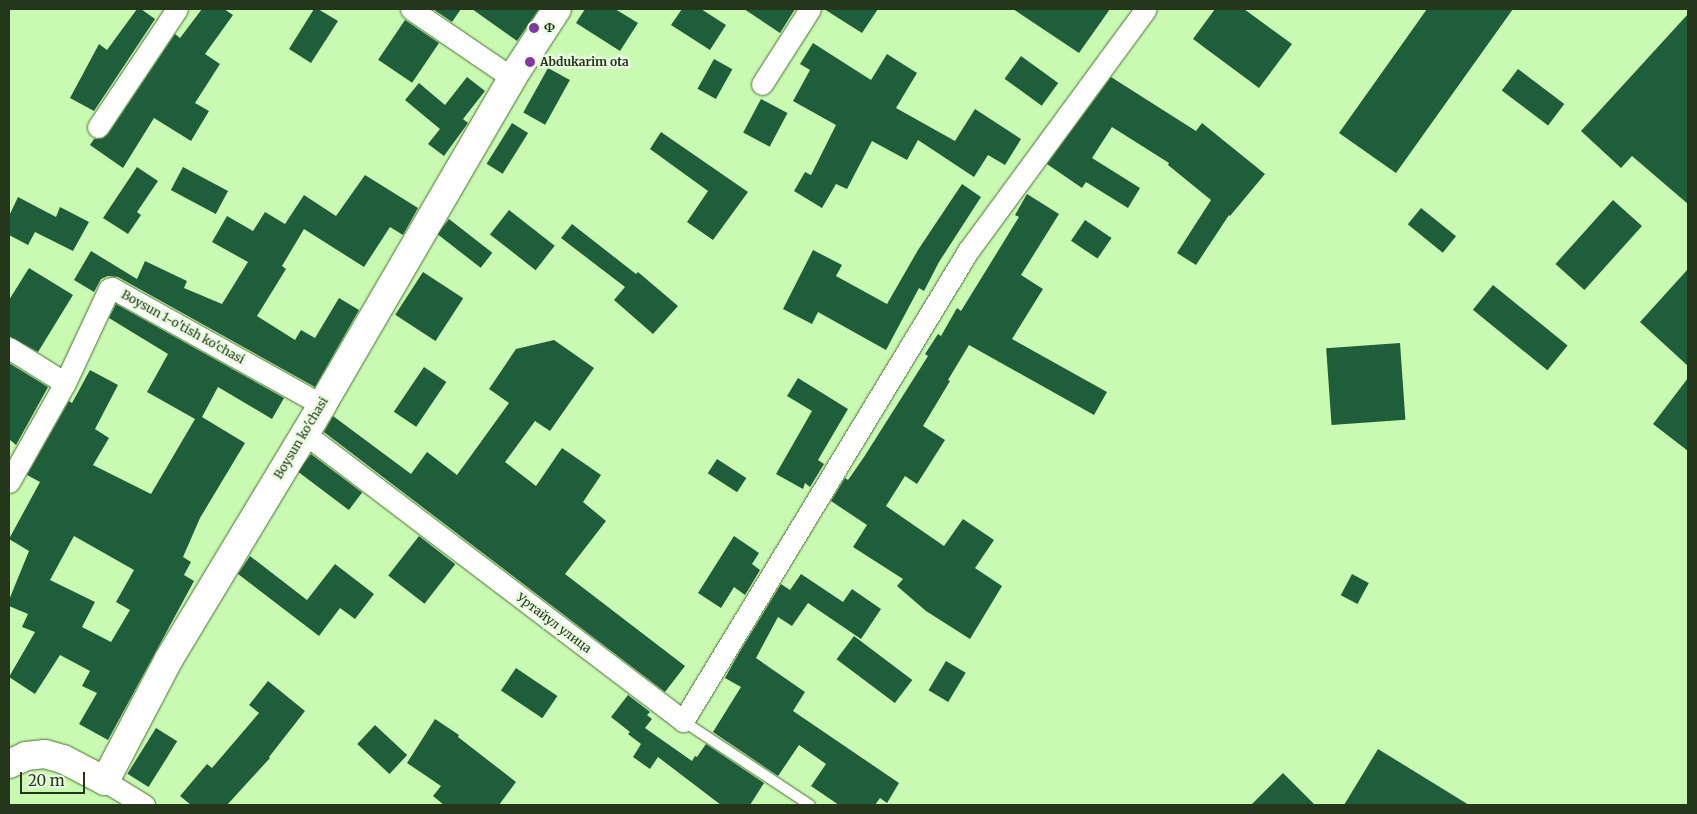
<!DOCTYPE html>
<html>
<head>
<meta charset="utf-8">
<style>
  body { margin:0 }
  #map { position:relative; width:1697px; height:814px; overflow:hidden; background:#c9fab1; font-family:Merriweather,serif }
  div>[style] { position:absolute }
  .building>* { inset:0; background:#1f5e3b; transform-origin:0 0 }
  .roads { filter:drop-shadow(0 0 1px #47722f) drop-shadow(0 0 1px #47722f) }
  .lane>* { height:10px; margin:-5px; padding:0 5px; transform-origin:5px; border-radius:5px; background:#fff }
  .street>* { height:21px; margin:-10.5px; padding:0 10.5px; transform-origin:10.5px; border-radius:10.5px; background:#fff }
  .secondary>* { height:28px; margin:-14px; padding:0 14px; transform-origin:14px; border-radius:14px; background:#fff }
  .dots>* { width:14px; height:14px; translate:-50% -50%; box-sizing:border-box; border:2px solid #e9fde0; border-radius:50% }
  span { translate:-50% -50%; white-space:nowrap; text-align:center; line-height:1.15; -webkit-text-stroke:5px #e9fde0; paint-order:stroke }
  .poi-label { font-size:12px; color:#25371b; font-weight:700 }
  .left { translate:0 -50%; text-align:left }
  .street-label { font-size:12px; color:#25371b }
  .frame { position:absolute; inset:0; border:10px solid #25371b; pointer-events:none }
  .scale { position:absolute; left:20px; top:772px; width:65px; height:22px; box-sizing:border-box; border:2px solid #25371b; border-top:0; padding-left:6px; font-size:15px; line-height:18px; white-space:nowrap; color:#25371b; -webkit-text-stroke:4px #e9fde0; paint-order:stroke }
</style>
</head>
<body>
<div id="map">
  <div class="building">
    <i style="clip-path:polygon(137px 9px,141px 9px,155px 19px,94px 111px,70px 98px,99px 44px,107px 50px)"></i>
    <i style="clip-path:polygon(202px 9px,224px 9px,233px 15px,205px 54px,220px 64px,195px 103px,209px 111px,191px 141px,154px 118px,123px 168px,90px 145px,94px 139px,103px 138px,108px 134px,175px 34px,180px 38px)"></i>
    <i style="clip-path:polygon(314px 9px,318px 9px,338px 21px,311px 63px,289px 49px)"></i>
    <i style="clip-path:polygon(433px 9px,461px 9px,452px 22px)"></i>
    <i style="clip-path:polygon(472px 9px,539px 9px,517px 41px)"></i>
    <i style="clip-path:polygon(585px 9px,615px 9px,638px 23px,620px 51px,576px 23px)"></i>
    <i style="clip-path:polygon(682px 9px,701px 9px,726px 25px,710px 50px,671px 25px)"></i>
    <i style="clip-path:polygon(744px 9px,795px 9px,780px 33px)"></i>
    <i style="clip-path:polygon(824px 9px,878px 9px,862px 33px)"></i>
    <i style="clip-path:polygon(1013px 9px,1110px 9px,1079px 53px)"></i>
    <i style="clip-path:polygon(1215px 9px,1244px 9px,1292px 44px,1259px 88px,1193px 39px)"></i>
    <i style="clip-path:polygon(1427px 9px,1513px 9px,1396px 173px,1339px 133px)"></i>
    <i style="clip-path:polygon(1688px 14px,1688px 204px,1632px 156px,1621px 168px,1581px 131px)"></i>
    <i style="left:405px;top:20px;width:41px;height:48px;rotate:34deg"></i>
    <i style="clip-path:polygon(813px 43px,871px 80px,887px 54px,917px 73px,896px 108px,955px 141px,975px 109px,1021px 139px,1005px 165px,988px 155px,974px 177px,918px 140px,907px 160px,872px 141px,847px 189px,836px 184px,822px 208px,794px 191px,805px 172px,811px 175px,836px 125px,793px 101px,810px 70px,800px 64px)"></i>
    <i style="left:1021px;top:56px;width:46px;height:28px;rotate:36deg"></i>
    <i style="left:714px;top:59px;width:21px;height:34px;rotate:29deg"></i>
    <i style="left:548px;top:68px;width:25px;height:51px;rotate:29deg"></i>
    <i style="left:1518px;top:69px;width:58px;height:27px;rotate:37deg"></i>
    <i style="clip-path:polygon(467px 77px,485px 91px,463px 119px,468px 123px,444px 156px,428px 144px,440px 129px,405px 100px,419px 83px,445px 105px)"></i>
    <i style="clip-path:polygon(1111px 77px,1196px 131px,1202px 123px,1265px 174px,1230px 216px,1229px 215px,1196px 265px,1177px 253px,1211px 200px,1168px 165px,1169px 163px,1112px 127px,1092px 158px,1140px 188px,1128px 208px,1086px 182px,1082px 188px,1047px 164px)"></i>
    <i style="left:761px;top:99px;width:30px;height:38px;rotate:28deg"></i>
    <i style="left:512px;top:123px;width:19px;height:48px;rotate:32deg"></i>
    <i style="clip-path:polygon(661px 132px,748px 192px,713px 240px,687px 222px,708px 191px,650px 149px)"></i>
    <i style="clip-path:polygon(137px 167px,158px 181px,137px 212px,141px 215px,128px 234px,103px 218px)"></i>
    <i style="left:183px;top:167px;width:51px;height:26px;rotate:28deg"></i>
    <i style="clip-path:polygon(365px 175px,418px 208px,403px 235px,390px 227px,364px 267px,304px 229px,282px 266px,286px 269px,257px 316px,295px 340px,301px 330px,315px 338px,339px 298px,359px 310px,315px 387px,118px 277px,108px 276px,101px 279px,94px 292px,74px 280px,91px 251px,137px 279px,145px 261px,187px 281px,184px 288px,222px 304px,248px 262px,212px 242px,227px 216px,253px 231px,265px 212px,285px 224px,304px 195px,336px 216px)"></i>
    <i style="clip-path:polygon(962px 184px,981px 197px,939px 262px,924px 291px,919px 288px,886px 350px,818px 312px,812px 324px,783px 309px,813px 250px,842px 265px,836px 276px,887px 304px,918px 250px)"></i>
    <i style="clip-path:polygon(1027px 194px,1059px 214px,1021px 275px,1043px 289px,1012px 339px,1107px 392px,1094px 415px,969px 345px,948px 380px,950px 381px,923px 426px,945px 440px,917px 484px,905px 476px,886px 506px,944px 546px,963px 519px,994px 540px,975px 568px,1002px 586px,970px 639px,926px 611px,897px 586px,903px 579px,853px 547px,867px 525px,831px 501px,845px 478px,848px 480px,864px 457px,928px 356px,925px 354px,938px 334px,941px 336px,957px 308px,961px 311px,1019px 217px,1015px 215px)"></i>
    <i style="clip-path:polygon(18px 197px,56px 217px,60px 207px,89px 222px,73px 251px,35px 232px,28px 245px,9px 235px,9px 216px)"></i>
    <i style="left:1613px;top:200px;width:39px;height:86px;rotate:42deg"></i>
    <i style="left:1421px;top:208px;width:45px;height:21px;rotate:39deg"></i>
    <i style="left:509px;top:210px;width:58px;height:31px;rotate:38deg"></i>
    <i style="left:449px;top:219px;width:55px;height:19px;rotate:38deg"></i>
    <i style="left:1085px;top:220px;width:32px;height:25px;rotate:34deg"></i>
    <i style="clip-path:polygon(572px 224px,636px 274px,638px 272px,678px 306px,653px 334px,614px 300px,625px 287px,561px 238px)"></i>
    <i style="clip-path:polygon(29px 268px,73px 295px,38px 352px,9px 336px,9px 300px)"></i>
    <i style="clip-path:polygon(1688px 269px,1688px 366px,1640px 322px)"></i>
    <i style="left:423px;top:272px;width:48px;height:51px;rotate:33deg"></i>
    <i style="left:1493px;top:285px;width:96px;height:32px;rotate:39deg"></i>
    <i style="clip-path:polygon(evenodd,116px 304px,284px 398px,272px 419px,218px 387px,202px 417px,245px 443px,200px 518px,183px 557px,191px 562px,184px 575px,194px 581px,108px 740px,79px 724px,97px 693px,82px 686px,90px 671px,60px 655px,35px 694px,9px 677px,35px 632px,22px 627px,28px 614px,9px 606px,9px 600px,29px 551px,9px 539px,40px 482px,27px 475px,69px 401px,72px 403px,90px 370px,118px 385px,95px 429px,109px 438px,93px 465px,151px 494px,195px 419px,147px 392px,168px 354px,109px 318px,116px 304px,74px 536px,134px 570px,116px 602px,130px 610px,111px 642px,82px 627px,95px 602px,50px 580px,74px 536px)"></i>
    <i style="clip-path:polygon(554px 340px,594px 368px,550px 431px,535px 421px,505px 462px,536px 486px,562px 448px,601px 475px,583px 502px,606px 521px,565px 574px,685px 666px,665px 692px,324px 432px,333px 416px,411px 474px,427px 452px,457px 475px,509px 403px,489px 389px,516px 349px)"></i>
    <i style="left:1400px;top:343px;width:77px;height:74px;rotate:86deg"></i>
    <i style="clip-path:polygon(9px 363px,48px 387px,16px 445px,9px 439px)"></i>
    <i style="left:424px;top:367px;width:27px;height:54px;rotate:34deg"></i>
    <i style="clip-path:polygon(798px 378px,848px 409px,818px 460px,824px 464px,810px 487px,805px 483px,803px 489px,776px 474px,812px 411px,787px 396px)"></i>
    <i style="clip-path:polygon(1688px 378px,1688px 451px,1653px 424px)"></i>
    <i style="left:311px;top:454px;width:64px;height:22px;rotate:37deg"></i>
    <i style="left:717px;top:459px;width:35px;height:17px;rotate:33deg"></i>
    <i style="left:419px;top:536px;width:46px;height:50px;rotate:38deg"></i>
    <i style="clip-path:polygon(734px 536px,759px 553px,752px 564px,760px 570px,745px 595px,734px 587px,721px 608px,698px 593px)"></i>
    <i style="clip-path:polygon(250px 556px,307px 600px,335px 564px,374px 594px,355px 619px,340px 608px,319px 636px,238px 574px)"></i>
    <i style="clip-path:polygon(801px 574px,843px 602px,852px 589px,881px 609px,861px 639px,808px 603px,792px 626px,778px 617px,756px 658px,805px 692px,793px 711px,899px 783px,887px 803px,880px 798px,875px 805px,839px 805px,811px 786px,826px 764px,799px 745px,778px 776px,713px 732px,741px 687px,725px 678px,739px 653px,781px 584px,790px 590px)"></i>
    <i style="left:1352px;top:574px;width:19px;height:24px;rotate:28deg"></i>
    <i style="left:854px;top:636px;width:73px;height:29px;rotate:37deg"></i>
    <i style="left:946px;top:661px;width:23px;height:34px;rotate:31deg"></i>
    <i style="left:516px;top:668px;width:50px;height:27px;rotate:34deg"></i>
    <i style="clip-path:polygon(268px 681px,305px 711px,269px 757px,270px 758px,227px 805px,191px 805px,180px 796px,207px 764px,212px 768px,259px 713px,249px 705px)"></i>
    <i style="clip-path:polygon(628px 695px,650px 712px,647px 715px,652px 719px,645px 728px,692px 761px,695px 756px,697px 757px,706px 744px,764px 783px,750px 805px,721px 805px,658px 757px,650px 769px,633px 757px,641px 744px,628px 734px,630px 732px,611px 717px)"></i>
    <i style="clip-path:polygon(435px 719px,459px 735px,458px 737px,516px 782px,499px 805px,444px 805px,433px 796px,441px 786px,407px 763px)"></i>
    <i style="left:375px;top:725px;width:44px;height:26px;rotate:43deg"></i>
    <i style="left:156px;top:728px;width:25px;height:54px;rotate:32deg"></i>
    <i style="clip-path:polygon(1378px 749px,1469px 805px,1344px 805px)"></i>
    <i style="clip-path:polygon(1283px 773px,1315px 805px,1251px 805px)"></i>
  </div>
  <div class="roads">
    <div class="lane">
      <i style="left:683px;top:721px;width:152px;rotate:33.5deg"></i>
    </div>
    <div class="street">
      <i style="left:411px;top:9px;width:122px;rotate:34.3deg"></i>
      <i style="left:762px;top:84px;width:89px;rotate:-57.4deg"></i>
      <i style="left:98px;top:127px;width:142px;rotate:-56.2deg"></i>
      <i style="left:9px;top:348px;width:66px;rotate:32deg"></i>
      <i style="left:304px;top:433px;width:476px;rotate:37.2deg"></i>
      <i style="left:683px;top:721px;width:550px;rotate:-58.77deg"></i>
      <i style="left:968px;top:251px;width:300px;rotate:-53.7deg"></i>
      <i style="left:9px;top:482px;width:114px;rotate:-60.5deg"></i>
      <i style="left:65px;top:383px;width:104px;rotate:-64.9deg"></i>
      <i style="left:109px;top:289px;width:3px;rotate:-18deg"></i>
      <i style="left:112px;top:288px;width:240px;rotate:29.1deg"></i>
      <i style="left:105px;top:781px;width:46px;rotate:31.6deg"></i>
    </div>
    <div class="secondary">
      <i style="left:9px;top:764px;width:19px;rotate:-25deg"></i>
      <i style="left:26px;top:756px;width:19px;rotate:-6deg"></i>
      <i style="left:45px;top:754px;width:19px;rotate:16deg"></i>
      <i style="left:63px;top:759px;width:47px;rotate:27.6deg"></i>
      <i style="left:105px;top:781px;width:138px;rotate:-62.3deg"></i>
      <i style="left:169px;top:659px;width:297px;rotate:-58.9deg"></i>
      <i style="left:322px;top:405px;width:378px;rotate:-59.8deg"></i>
      <i style="left:512px;top:78px;width:82px;rotate:-56.9deg"></i>
    </div>
  </div>
  <div class="dots">
    <i style="left:534px;top:28px;background:#8735a4"></i>
    <i style="left:530px;top:62px;background:#8735a4"></i>
  </div>
  <div class="poi-label">
    <span class="left" style="left:544px;top:28px">Ф</span>
    <span class="left" style="left:540px;top:62px">Abdukarim ota</span>
  </div>
  <div class="street-label">
    <span style="left:183px;top:327px;rotate:29deg">Boysun 1-o'tish ko'chasi</span>
    <span style="left:301px;top:438px;rotate:-59deg">Boysun ko'chasi</span>
    <span style="left:554px;top:623px;rotate:37deg">Уртайул улица</span>
  </div>
  <div class="frame"></div>
  <div class="scale">20 m</div>
</div>
</body>
</html>
